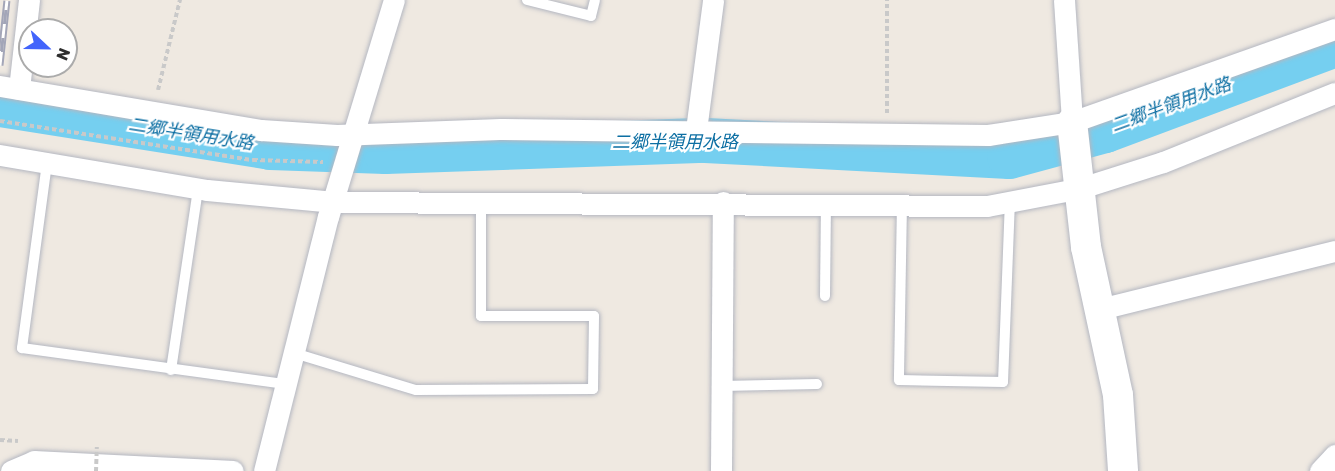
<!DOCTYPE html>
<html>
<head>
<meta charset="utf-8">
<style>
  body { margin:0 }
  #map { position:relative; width:1335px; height:471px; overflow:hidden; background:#efe9e1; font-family:Rubik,"Noto Sans JP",sans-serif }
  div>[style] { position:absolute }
  .river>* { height:45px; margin:-22.5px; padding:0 22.5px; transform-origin:22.5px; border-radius:22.5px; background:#75cff0 }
  .path>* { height:4px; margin-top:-2px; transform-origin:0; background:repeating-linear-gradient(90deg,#c9c9c9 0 4.5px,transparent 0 7.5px) }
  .roads { filter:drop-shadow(0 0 2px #b4b7c1) drop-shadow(0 0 2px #b4b7c1) }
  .lane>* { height:10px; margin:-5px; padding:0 5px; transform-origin:5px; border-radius:5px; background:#fff }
  .street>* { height:21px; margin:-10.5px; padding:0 10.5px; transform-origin:10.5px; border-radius:10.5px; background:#fff }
  .secondary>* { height:30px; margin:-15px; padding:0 15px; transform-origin:15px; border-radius:15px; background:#fff }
  .rail>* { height:7px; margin-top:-3.5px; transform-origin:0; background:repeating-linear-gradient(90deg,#fff 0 14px,#a3a6b8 0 28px); box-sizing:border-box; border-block:2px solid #a3a6b8 }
  .path-bridge>* { height:4px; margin-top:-2px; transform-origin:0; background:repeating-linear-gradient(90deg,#c9c9c9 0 4.5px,transparent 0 7.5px) }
  span { translate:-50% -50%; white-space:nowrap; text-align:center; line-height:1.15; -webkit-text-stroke:4.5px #fff; paint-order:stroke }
  .water-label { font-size:18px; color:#0d6fa3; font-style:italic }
  .north { position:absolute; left:18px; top:18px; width:60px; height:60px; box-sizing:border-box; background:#fff; border:2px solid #ababab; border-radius:50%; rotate:112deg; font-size:16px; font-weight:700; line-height:24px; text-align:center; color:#2e2e2e }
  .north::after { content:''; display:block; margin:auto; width:21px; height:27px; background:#4264fb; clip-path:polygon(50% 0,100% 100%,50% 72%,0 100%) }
</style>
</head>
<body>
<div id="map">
  <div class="river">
    <i style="left:0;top:104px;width:273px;rotate:9deg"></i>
    <i style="left:270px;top:147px;width:115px;rotate:2deg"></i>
    <i style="left:385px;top:151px;width:320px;rotate:-2deg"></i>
    <i style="left:705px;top:140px;width:304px;rotate:3deg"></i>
    <i style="left:1009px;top:156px;width:99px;rotate:-15.2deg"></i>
    <i style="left:1105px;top:130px;width:246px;rotate:-20.5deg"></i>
  </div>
  <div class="path">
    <i style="left:158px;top:90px;width:93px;rotate:-76.3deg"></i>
    <i style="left:887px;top:113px;width:113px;rotate:-90deg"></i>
    <i style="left:0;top:121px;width:256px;rotate:8.8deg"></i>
    <i style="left:253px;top:160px;width:70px;rotate:1.6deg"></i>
    <i style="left:0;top:440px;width:18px;rotate:3deg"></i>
  </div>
  <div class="roads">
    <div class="lane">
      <i style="left:527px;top:0;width:66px;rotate:14deg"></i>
      <i style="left:591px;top:16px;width:16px;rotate:-76deg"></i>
      <i style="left:47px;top:163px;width:187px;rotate:97.7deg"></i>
      <i style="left:22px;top:348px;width:266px;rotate:7.8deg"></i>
      <i style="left:902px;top:203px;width:177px;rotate:91deg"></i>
      <i style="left:899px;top:380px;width:104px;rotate:1.1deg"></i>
      <i style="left:1003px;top:382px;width:180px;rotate:-87.8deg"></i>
      <i style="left:825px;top:296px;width:93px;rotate:-89.4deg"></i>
      <i style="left:294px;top:353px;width:127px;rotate:16.9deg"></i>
      <i style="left:416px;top:390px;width:177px;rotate:-0.3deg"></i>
      <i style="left:593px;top:389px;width:73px;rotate:-89.2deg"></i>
      <i style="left:594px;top:316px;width:113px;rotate:180deg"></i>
      <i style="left:481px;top:316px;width:116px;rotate:-90deg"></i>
      <i style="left:171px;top:370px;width:183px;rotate:-81.5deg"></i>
      <i style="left:722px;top:386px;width:95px;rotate:-1.2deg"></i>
    </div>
    <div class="street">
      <i style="left:1064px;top:0;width:122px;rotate:86.2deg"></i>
      <i style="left:0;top:86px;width:265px;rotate:9.6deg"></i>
      <i style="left:261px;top:130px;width:76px;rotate:3.8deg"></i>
      <i style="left:337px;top:135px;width:166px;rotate:-2.1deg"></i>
      <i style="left:503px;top:129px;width:485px;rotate:0.7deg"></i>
      <i style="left:988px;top:135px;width:85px;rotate:-8.8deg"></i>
      <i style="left:1072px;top:122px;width:279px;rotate:-19.5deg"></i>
      <i style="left:19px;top:89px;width:90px;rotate:-83.6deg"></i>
      <i style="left:696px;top:130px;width:131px;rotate:-82.5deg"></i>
      <i style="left:0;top:155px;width:210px;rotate:9.6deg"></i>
      <i style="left:207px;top:190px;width:128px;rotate:5.4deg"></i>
      <i style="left:334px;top:202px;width:653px;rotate:0.35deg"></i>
      <i style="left:987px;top:206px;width:96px;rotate:-10.8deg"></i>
      <i style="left:1081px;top:188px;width:86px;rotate:-17.6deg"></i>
      <i style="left:1163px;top:162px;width:185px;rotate:-21.9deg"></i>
      <i style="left:1100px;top:309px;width:242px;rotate:-13.9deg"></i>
      <i style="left:11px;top:471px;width:25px;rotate:-23deg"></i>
      <i style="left:34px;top:461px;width:199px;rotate:2.9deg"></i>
      <i style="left:264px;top:471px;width:262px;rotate:-75.9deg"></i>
      <i style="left:328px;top:217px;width:227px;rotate:-73.1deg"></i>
      <i style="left:721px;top:471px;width:269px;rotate:-89.6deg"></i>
      <i style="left:1320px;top:471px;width:22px;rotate:-47deg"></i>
    </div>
    <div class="secondary">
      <i style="left:1072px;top:122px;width:126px;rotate:83.6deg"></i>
      <i style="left:1086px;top:247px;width:151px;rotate:77.8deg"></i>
      <i style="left:1118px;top:395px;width:76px;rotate:86.2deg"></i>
    </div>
  </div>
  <div class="rail">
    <i style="left:0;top:65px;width:65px;rotate:-83.9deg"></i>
  </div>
  <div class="path-bridge">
    <i style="left:96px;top:471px;width:24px;rotate:-88deg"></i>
  </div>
  <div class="water-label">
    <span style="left:1171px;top:105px;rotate:-20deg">二郷半領用水路</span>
    <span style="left:191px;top:134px;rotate:9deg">二郷半領用水路</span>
    <span style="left:675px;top:142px">二郷半領用水路</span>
  </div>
  <div class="north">N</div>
</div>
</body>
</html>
